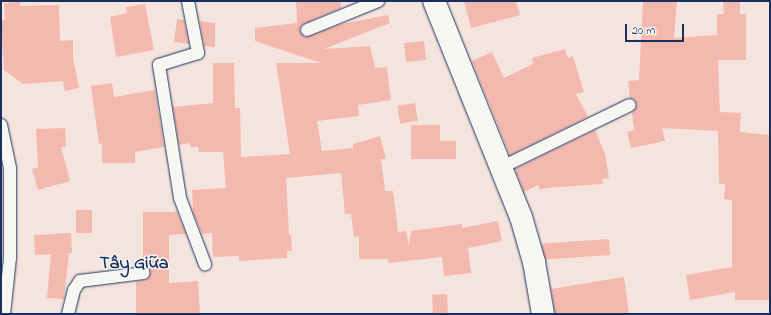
<!DOCTYPE html>
<html>
<head>
<meta charset="utf-8">
<style>
  body { margin:0 }
  #map { position:relative; width:771px; height:315px; overflow:hidden; background:#f5e4de; font-family:"Indie Flower",sans-serif }
  div>[style] { position:absolute }
  .building>* { inset:0; background:#f3b9ae; transform-origin:0 0 }
  .roads { filter:drop-shadow(0 0 1px #1b2f5e) drop-shadow(0 0 1px #1b2f5e) }
  .service>* { height:12px; margin:-6px; padding:0 6px; transform-origin:6px; border-radius:6px; background:#f6f6f2 }
  .minor>* { height:22px; margin:-11px; padding:0 11px; transform-origin:11px; border-radius:11px; background:#f6f6f2 }
  span { translate:-50% -50%; white-space:nowrap; text-align:center; line-height:1.15; -webkit-text-stroke:3px #f6f6f2; paint-order:stroke }
  .quarter-label { font-size:18px; color:#1b2f5e; font-weight:700 }
  .frame { position:absolute; inset:0; border:2px solid #1b2f5e; pointer-events:none }
  .scale { position:absolute; left:625px; top:24px; width:59px; height:18px; box-sizing:border-box; border:2px solid #1b2f5e; border-top:0; padding-left:5px; font-size:12px; line-height:14px; white-space:nowrap; color:#1b2f5e; -webkit-text-stroke:3px #f6f6f2; paint-order:stroke }
</style>
</head>
<body>
<div id="map">
  <div class="building">
    <i style="clip-path:polygon(296px 1px,341px 1px,341px 8px,301px 25px,300px 32px,306px 37px,342px 24px,388px 15px,390px 23px,324px 49px,370px 46px,375px 68px,387px 67px,391px 100px,358px 105px,359px 116px,317px 121px,322px 151px,353px 148px,353px 144px,380px 136px,386px 159px,381px 159px,385px 191px,393px 191px,398px 232px,406px 231px,409px 245px,411px 231px,462px 224px,462px 228px,498px 221px,502px 241px,468px 248px,471px 273px,444px 276px,442px 257px,388px 263px,388px 259px,359px 259px,359px 236px,354px 237px,351px 214px,345px 214px,341px 173px,286px 178px,289px 235px,291px 235px,292px 251px,287px 251px,287px 258px,239px 261px,239px 256px,213px 257px,212px 233px,202px 234px,193px 212px,192px 190px,226px 188px,223px 152px,199px 152px,198px 147px,190px 147px,190px 143px,179px 145px,173px 107px,213px 103px,213px 63px,234px 63px,235px 108px,240px 108px,241px 157px,290px 154px,276px 63px,321px 63px,255px 41px,255px 28px,297px 23px)"></i>
    <i style="clip-path:polygon(464px 1px,516px 1px,520px 15px,471px 28px)"></i>
    <i style="clip-path:polygon(643px 1px,677px 1px,674px 38px,717px 35px,717px 14px,724px 14px,723px 1px,740px 1px,740px 14px,746px 14px,746px 60px,718px 60px,720px 112px,741px 113px,740px 132px,770px 135px,770px 300px,735px 300px,735px 292px,690px 300px,686px 275px,732px 267px,732px 200px,724px 199px,725px 184px,719px 184px,718px 131px,662px 128px,665px 141px,631px 148px,627px 132px,634px 130px,632px 112px,637px 105px,634px 99px,630px 98px,628px 81px,639px 80px)"></i>
    <i style="clip-path:polygon(20px 2px,20px 6px,59px 5px,60px 41px,73px 40px,73px 58px,79px 88px,65px 91px,63px 81px,23px 84px,4px 70px,1px 20px,5px 20px,4px 3px)"></i>
    <i style="clip-path:polygon(145px 4px,154px 50px,116px 57px,110px 17px,127px 13px,126px 7px)"></i>
    <i style="clip-path:polygon(177px 19px,184px 20px,189px 44px,174px 42px)"></i>
    <i style="clip-path:polygon(200px 21px,215px 23px,215px 47px,204px 46px)"></i>
    <i style="left:424px;top:41px;width:19px;height:20px;rotate:84deg"></i>
    <i style="clip-path:polygon(565px 49px,568px 58px,573px 56px,584px 92px,576px 94px,588px 117px,510px 155px,472px 61px,492px 52px,504px 78px,533px 64px,532px 58px)"></i>
    <i style="clip-path:polygon(112px 83px,114px 97px,155px 90px,164px 147px,135px 152px,135px 163px,102px 163px,102px 143px,99px 144px,91px 86px)"></i>
    <i style="left:415px;top:103px;width:18px;height:18px;rotate:81deg"></i>
    <i style="clip-path:polygon(411px 125px,440px 125px,440px 141px,456px 141px,456px 159px,411px 159px)"></i>
    <i style="clip-path:polygon(65px 128px,66px 147px,61px 147px,70px 181px,38px 190px,32px 169px,38px 167px,36px 129px)"></i>
    <i style="clip-path:polygon(595px 130px,605px 154px,609px 178px,602px 179px,603px 184px,546px 188px,540px 190px,538px 185px,524px 192px,515px 169px)"></i>
    <i style="left:76px;top:210px;width:16px;height:23px"></i>
    <i style="clip-path:polygon(143px 212px,177px 212px,186px 234px,169px 235px,169px 283px,198px 281px,200px 314px,136px 314px,136px 282px,148px 279px,151px 272px,147px 266px,143px 266px)"></i>
    <i style="clip-path:polygon(71px 233px,72px 253px,69px 253px,64px 299px,47px 298px,51px 254px,35px 255px,34px 235px)"></i>
    <i style="left:609px;top:239px;width:16px;height:67px;rotate:86deg"></i>
    <i style="clip-path:polygon(624px 277px,629px 314px,555px 314px,551px 289px)"></i>
    <i style="left:447px;top:294px;width:20px;height:15px;rotate:87deg"></i>
  </div>
  <div class="roads">
    <div class="service">
      <i style="left:188px;top:1px;width:53px;rotate:79.1deg"></i>
      <i style="left:198px;top:53px;width:41px;rotate:162.9deg"></i>
      <i style="left:159px;top:65px;width:135px;rotate:81deg"></i>
      <i style="left:180px;top:198px;width:71px;rotate:69.3deg"></i>
      <i style="left:307px;top:30px;width:77px;rotate:-22.2deg"></i>
      <i style="left:1px;top:125px;width:44px;rotate:78.2deg"></i>
      <i style="left:10px;top:168px;width:90px;rotate:90deg"></i>
      <i style="left:10px;top:258px;width:56px;rotate:96.1deg"></i>
      <i style="left:500px;top:168px;width:144px;rotate:-25.9deg"></i>
      <i style="left:68px;top:314px;width:25px;rotate:-76deg"></i>
      <i style="left:74px;top:290px;width:11px;rotate:-56deg"></i>
      <i style="left:80px;top:281px;width:64px;rotate:-7.1deg"></i>
    </div>
    <div class="minor">
      <i style="left:434px;top:1px;width:233px;rotate:68.1deg"></i>
      <i style="left:521px;top:217px;width:47px;rotate:73.9deg"></i>
      <i style="left:534px;top:262px;width:53px;rotate:80.2deg"></i>
    </div>
  </div>
  <div class="quarter-label">
    <span style="left:134px;top:264px">Tây Giữa</span>
  </div>
  <div class="frame"></div>
  <div class="scale">20 m</div>
</div>
</body>
</html>
